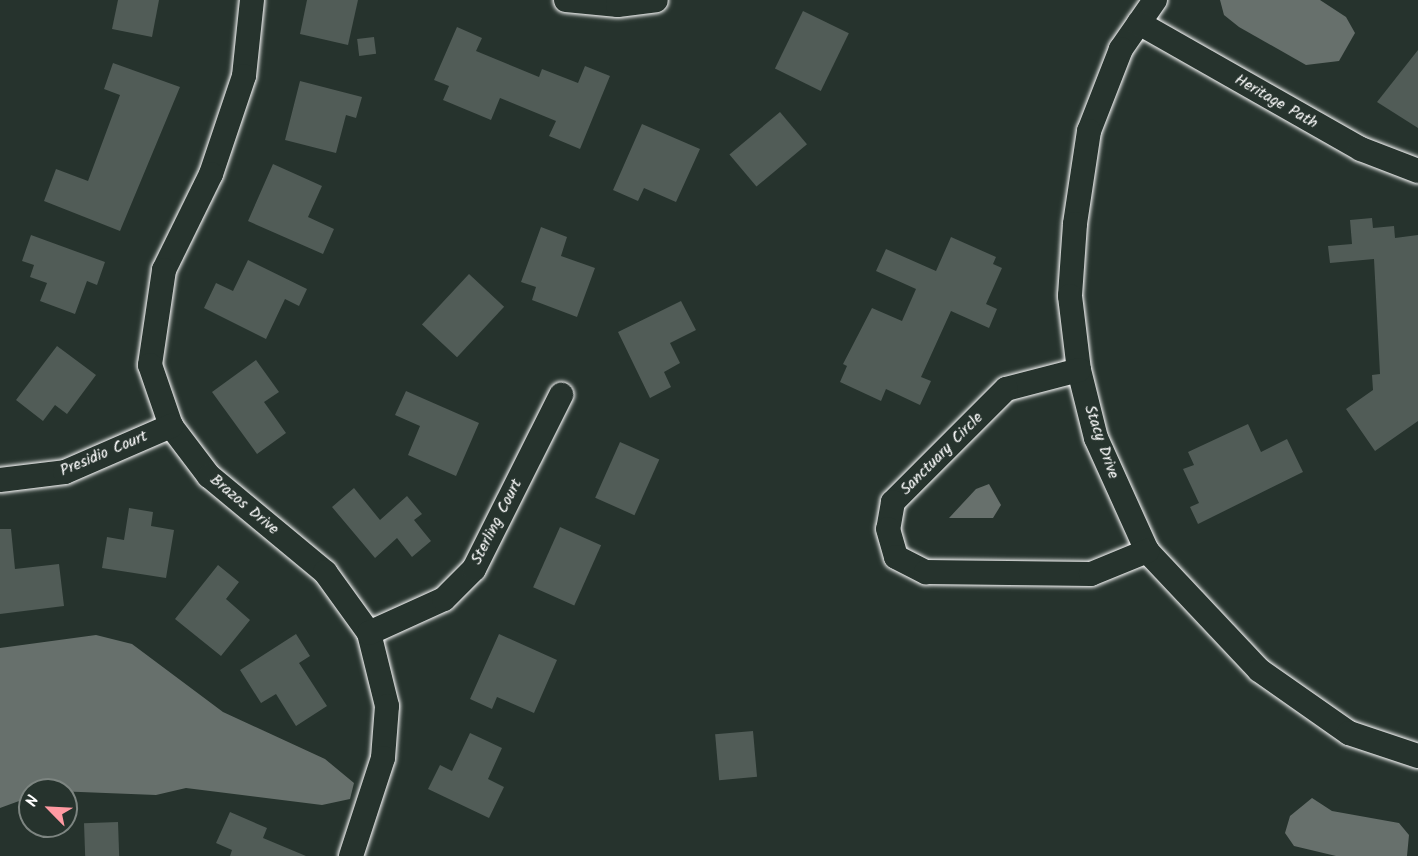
<!DOCTYPE html>
<html>
<head>
<meta charset="utf-8">
<style>
  body { margin:0 }
  #map { position:relative; width:1418px; height:856px; overflow:hidden; background:#26332d; font-family:Kalam,sans-serif }
  div>[style] { position:absolute }
  .water>* { inset:0; background:#67706c }
  .building>* { inset:0; background:#515c57; transform-origin:0 0 }
  .roads { filter:drop-shadow(0 0 2px #fff) drop-shadow(0 0 2px #fff) }
  .minor>* { height:24px; margin:-12px; padding:0 12px; transform-origin:12px; border-radius:12px; background:#26332d }
  span { translate:-50% -50%; white-space:nowrap; text-align:center; line-height:1.15; -webkit-text-stroke:4.5px #26332d; paint-order:stroke }
  .street-label { font-size:16px; color:#fff }
  .north { position:absolute; left:18px; top:778px; width:60px; height:60px; box-sizing:border-box; background:#26332d; border:2px solid #7d8581; border-radius:50%; rotate:294deg; font-size:16px; font-weight:700; line-height:24px; text-align:center; color:#fff }
  .north::after { content:''; display:block; margin:auto; width:21px; height:27px; background:#ff9aa2; clip-path:polygon(50% 0,100% 100%,50% 72%,0 100%) }
</style>
</head>
<body>
<div id="map">
  <div class="water">
    <i style="clip-path:polygon(1220px 0,1320px 0,1346px 17px,1355px 33px,1339px 61px,1306px 65px,1239px 27px,1224px 15px)"></i>
    <i style="clip-path:polygon(989px 484px,1001px 505px,993px 518px,949px 518px,976px 489px)"></i>
    <i style="clip-path:polygon(96px 635px,132px 644px,223px 712px,325px 759px,354px 783px,350px 799px,322px 805px,186px 788px,156px 795px,30px 790px,30px 797px,0 808px,0 648px)"></i>
    <i style="clip-path:polygon(1312px 798px,1332px 811px,1399px 823px,1409px 835px,1407px 856px,1336px 856px,1294px 846px,1285px 833px,1290px 816px)"></i>
  </div>
  <div class="building">
    <i style="clip-path:polygon(118px 0,159px 0,152px 37px,112px 29px)"></i>
    <i style="clip-path:polygon(307px 0,358px 0,348px 45px,300px 34px)"></i>
    <i style="left:803px;top:11px;width:51px;height:64px;rotate:26deg"></i>
    <i style="clip-path:polygon(457px 27px,482px 38px,476px 51px,539px 77px,542px 69px,578px 83px,585px 66px,610px 76px,580px 149px,549px 136px,556px 121px,500px 98px,491px 120px,443px 100px,449px 86px,434px 80px)"></i>
    <i style="left:374px;top:37px;width:17px;height:17px;rotate:83deg"></i>
    <i style="clip-path:polygon(1418px 50px,1418px 128px,1377px 102px)"></i>
    <i style="clip-path:polygon(113px 63px,180px 87px,120px 231px,44px 201px,56px 169px,88px 181px,120px 95px,104px 89px)"></i>
    <i style="clip-path:polygon(300px 81px,362px 97px,356px 118px,346px 115px,336px 153px,285px 140px)"></i>
    <i style="left:780px;top:112px;width:42px;height:66px;rotate:50deg"></i>
    <i style="clip-path:polygon(642px 124px,700px 149px,676px 202px,644px 188px,638px 201px,613px 190px)"></i>
    <i style="clip-path:polygon(273px 164px,322px 186px,308px 217px,334px 229px,323px 254px,248px 221px)"></i>
    <i style="clip-path:polygon(1372px 218px,1373px 228px,1394px 226px,1395px 238px,1418px 235px,1418px 421px,1375px 451px,1346px 409px,1373px 390px,1372px 375px,1380px 374px,1374px 259px,1330px 263px,1328px 246px,1352px 244px,1350px 220px)"></i>
    <i style="clip-path:polygon(541px 227px,567px 237px,561px 256px,595px 268px,577px 317px,532px 300px,536px 287px,521px 282px)"></i>
    <i style="clip-path:polygon(31px 235px,105px 262px,97px 285px,87px 281px,75px 314px,40px 301px,47px 283px,30px 277px,34px 265px,22px 261px)"></i>
    <i style="clip-path:polygon(951px 237px,996px 257px,993px 264px,1002px 268px,986px 304px,997px 309px,989px 328px,951px 311px,921px 377px,931px 381px,920px 405px,886px 389px,881px 401px,840px 382px,847px 366px,843px 364px,872px 308px,902px 321px,916px 289px,876px 271px,886px 249px,936px 271px)"></i>
    <i style="clip-path:polygon(248px 260px,307px 289px,299px 306px,285px 299px,266px 339px,204px 308px,216px 283px,233px 291px)"></i>
    <i style="left:469px;top:274px;width:48px;height:69px;rotate:43deg"></i>
    <i style="clip-path:polygon(681px 301px,696px 330px,670px 343px,680px 363px,664px 372px,671px 387px,650px 398px,618px 332px)"></i>
    <i style="clip-path:polygon(57px 346px,96px 375px,67px 414px,55px 405px,43px 421px,16px 400px)"></i>
    <i style="clip-path:polygon(256px 360px,279px 392px,264px 402px,286px 433px,257px 454px,212px 392px)"></i>
    <i style="clip-path:polygon(406px 391px,479px 423px,456px 476px,408px 455px,420px 426px,395px 415px)"></i>
    <i style="clip-path:polygon(1248px 424px,1261px 452px,1287px 439px,1303px 472px,1198px 524px,1190px 507px,1199px 503px,1183px 469px,1194px 465px,1188px 452px)"></i>
    <i style="left:620px;top:442px;width:43px;height:61px;rotate:24deg"></i>
    <i style="clip-path:polygon(354px 488px,380px 520px,407px 496px,422px 514px,414px 520px,431px 541px,412px 557px,397px 538px,375px 558px,332px 507px)"></i>
    <i style="clip-path:polygon(129px 508px,153px 512px,151px 526px,174px 530px,166px 578px,102px 568px,107px 537px,124px 540px)"></i>
    <i style="left:560px;top:527px;width:45px;height:66px;rotate:24deg"></i>
    <i style="clip-path:polygon(0 529px,11px 529px,15px 569px,59px 564px,64px 606px,0 614px)"></i>
    <i style="clip-path:polygon(218px 565px,239px 582px,226px 599px,250px 620px,221px 656px,175px 619px)"></i>
    <i style="clip-path:polygon(296px 634px,310px 656px,299px 663px,327px 706px,296px 726px,276px 694px,261px 703px,240px 670px)"></i>
    <i style="clip-path:polygon(499px 634px,557px 660px,534px 713px,497px 697px,492px 709px,470px 699px)"></i>
    <i style="left:753px;top:731px;width:46px;height:38px;rotate:85deg"></i>
    <i style="clip-path:polygon(470px 733px,502px 748px,488px 779px,504px 787px,489px 818px,428px 789px,440px 765px,452px 771px)"></i>
    <i style="clip-path:polygon(230px 812px,267px 828px,263px 838px,306px 856px,230px 856px,232px 850px,216px 843px)"></i>
    <i style="left:118px;top:822px;width:34px;height:34px;rotate:88deg"></i>
  </div>
  <div class="roads">
    <div class="minor">
      <i style="left:252px;top:0;width:76px;rotate:96deg"></i>
      <i style="left:244px;top:76px;width:103px;rotate:108.6deg"></i>
      <i style="left:211px;top:174px;width:107px;rotate:116.1deg"></i>
      <i style="left:164px;top:270px;width:96px;rotate:98.4deg"></i>
      <i style="left:150px;top:365px;width:65px;rotate:71deg"></i>
      <i style="left:171px;top:426px;width:63px;rotate:52.8deg"></i>
      <i style="left:209px;top:476px;width:151px;rotate:39.6deg"></i>
      <i style="left:325px;top:572px;width:75px;rotate:54.2deg"></i>
      <i style="left:369px;top:633px;width:75px;rotate:76.1deg"></i>
      <i style="left:387px;top:706px;width:52px;rotate:94.4deg"></i>
      <i style="left:383px;top:758px;width:103px;rotate:108.1deg"></i>
      <i style="left:566px;top:0;width:52px;rotate:5.5deg"></i>
      <i style="left:618px;top:5px;width:38px;rotate:-7deg"></i>
      <i style="left:1155px;top:0;width:60px;rotate:124.8deg"></i>
      <i style="left:1121px;top:49px;width:88px;rotate:111.3deg"></i>
      <i style="left:1089px;top:131px;width:94px;rotate:98.6deg"></i>
      <i style="left:1075px;top:224px;width:72px;rotate:94deg"></i>
      <i style="left:1070px;top:296px;width:75px;rotate:83.1deg"></i>
      <i style="left:1079px;top:370px;width:70px;rotate:76deg"></i>
      <i style="left:1096px;top:438px;width:124px;rotate:65.7deg"></i>
      <i style="left:1147px;top:551px;width:163px;rotate:46.7deg"></i>
      <i style="left:1259px;top:670px;width:110px;rotate:35deg"></i>
      <i style="left:1349px;top:733px;width:73px;rotate:18.4deg"></i>
      <i style="left:1139px;top:23px;width:255px;rotate:29.6deg"></i>
      <i style="left:1361px;top:149px;width:61px;rotate:21.1deg"></i>
      <i style="left:1079px;top:370px;width:75px;rotate:165.4deg"></i>
      <i style="left:1006px;top:389px;width:160px;rotate:135deg"></i>
      <i style="left:893px;top:502px;width:27px;rotate:100deg"></i>
      <i style="left:888px;top:529px;width:29px;rotate:74deg"></i>
      <i style="left:896px;top:557px;width:34px;rotate:27deg"></i>
      <i style="left:926px;top:572px;width:165px;rotate:0.7deg"></i>
      <i style="left:1091px;top:574px;width:61px;rotate:-22.3deg"></i>
      <i style="left:0;top:480px;width:65px;rotate:-7deg"></i>
      <i style="left:65px;top:472px;width:116px;rotate:-23.5deg"></i>
      <i style="left:369px;top:633px;width:82px;rotate:-24.4deg"></i>
      <i style="left:444px;top:599px;width:42px;rotate:-45deg"></i>
      <i style="left:474px;top:569px;width:195px;rotate:-63.4deg"></i>
    </div>
  </div>
  <div class="street-label">
    <span style="left:1276px;top:102px;rotate:30deg">Heritage Path</span>
    <span style="left:1101px;top:442px;rotate:71deg">Stacy Drive</span>
    <span style="left:104px;top:454px;rotate:-23deg">Presidio Court</span>
    <span style="left:942px;top:454px;rotate:-45deg">Sanctuary Circle</span>
    <span style="left:244px;top:505px;rotate:40deg">Brazos Drive</span>
    <span style="left:497px;top:522px;rotate:-63deg">Sterling Court</span>
  </div>
  <div class="north">N</div>
</div>
</body>
</html>
